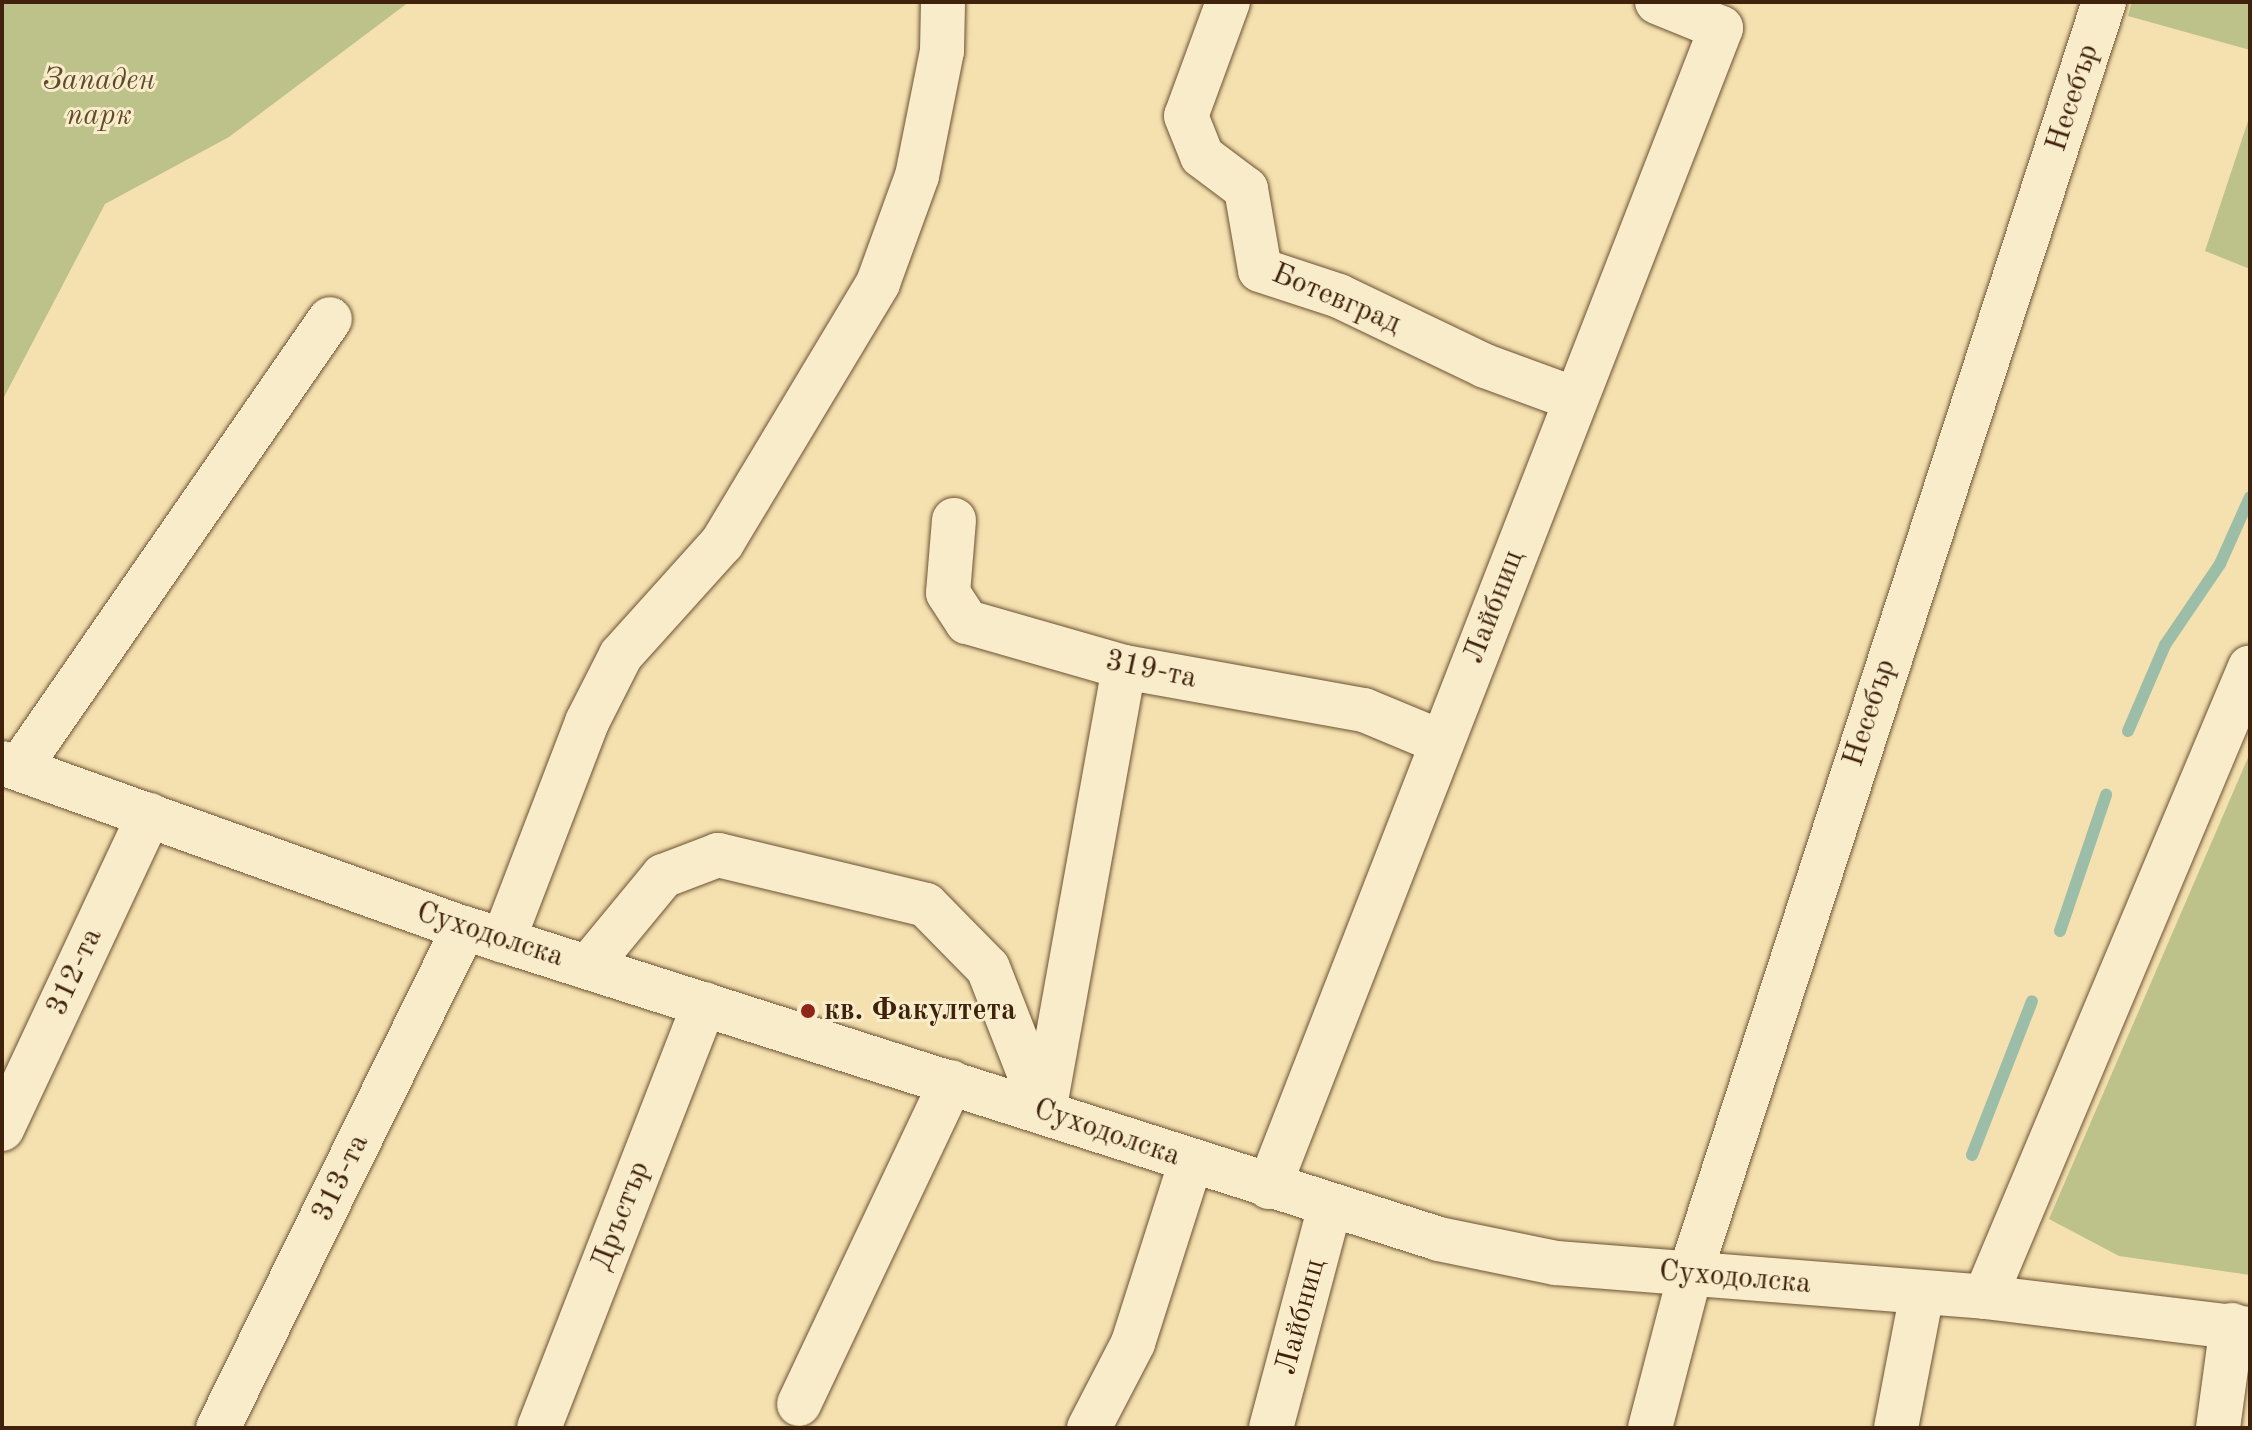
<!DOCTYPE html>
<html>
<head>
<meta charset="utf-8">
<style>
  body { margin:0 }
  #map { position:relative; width:2252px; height:1430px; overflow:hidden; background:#f5e1af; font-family:"Old Standard TT",serif }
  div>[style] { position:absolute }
  .green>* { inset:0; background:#bdc28a }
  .stream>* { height:12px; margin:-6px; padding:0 6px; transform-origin:6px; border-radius:6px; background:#9cbea9 }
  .roads { filter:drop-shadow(0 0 2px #6d5235) drop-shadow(0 0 2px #6d5235) }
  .minor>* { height:44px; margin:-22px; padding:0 22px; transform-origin:22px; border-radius:22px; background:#f8eccb }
  .dots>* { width:22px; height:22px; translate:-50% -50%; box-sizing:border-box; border:4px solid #f8eccb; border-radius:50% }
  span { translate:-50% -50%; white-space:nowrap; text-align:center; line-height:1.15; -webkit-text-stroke:6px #f8eccb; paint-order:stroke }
  .park-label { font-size:30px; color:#5f4a2c; font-style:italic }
  .street-label { font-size:30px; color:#40220c }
  .poi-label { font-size:30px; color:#40220c; font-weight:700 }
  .left { translate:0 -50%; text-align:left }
  .frame { position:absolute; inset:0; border:4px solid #40220c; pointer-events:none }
</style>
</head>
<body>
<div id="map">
  <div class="green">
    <i style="clip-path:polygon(2px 2px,409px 2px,229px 137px,105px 204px,2px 401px)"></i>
    <i style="clip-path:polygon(2132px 2px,2250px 2px,2250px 50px,2128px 16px)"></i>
    <i style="clip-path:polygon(2250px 115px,2250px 269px,2205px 251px)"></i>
    <i style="clip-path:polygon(2250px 753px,2250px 1275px,2119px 1256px,2049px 1219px)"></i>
  </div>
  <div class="stream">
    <i style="left:2128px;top:731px;width:94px;rotate:-66.7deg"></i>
    <i style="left:2165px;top:645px;width:98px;rotate:-55.8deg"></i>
    <i style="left:2220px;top:564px;width:73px;rotate:-65.9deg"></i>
    <i style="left:2060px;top:931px;width:144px;rotate:-71.3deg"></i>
    <i style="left:1972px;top:1155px;width:165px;rotate:-68.7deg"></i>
  </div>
  <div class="roads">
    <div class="minor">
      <i style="left:1228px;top:2px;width:121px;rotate:110.2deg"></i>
      <i style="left:1186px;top:116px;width:43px;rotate:68.2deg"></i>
      <i style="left:1202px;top:156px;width:55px;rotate:36.9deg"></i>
      <i style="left:1246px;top:189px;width:82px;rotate:80.2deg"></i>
      <i style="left:1260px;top:270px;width:83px;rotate:18.2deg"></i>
      <i style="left:1339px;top:296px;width:162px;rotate:25.6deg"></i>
      <i style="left:1485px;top:366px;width:96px;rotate:20.1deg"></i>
      <i style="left:954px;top:520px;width:73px;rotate:94.7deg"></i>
      <i style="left:948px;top:593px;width:35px;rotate:57deg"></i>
      <i style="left:967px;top:622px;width:163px;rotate:16deg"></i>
      <i style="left:1124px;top:667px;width:244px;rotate:10.2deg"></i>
      <i style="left:1364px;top:710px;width:83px;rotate:22.6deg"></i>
      <i style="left:2px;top:763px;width:491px;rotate:19.7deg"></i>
      <i style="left:464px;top:928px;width:1023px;rotate:17.69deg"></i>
      <i style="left:1439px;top:1239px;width:119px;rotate:11.6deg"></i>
      <i style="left:1556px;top:1263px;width:430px;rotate:4.5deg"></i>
      <i style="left:1985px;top:1297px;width:267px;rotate:6.9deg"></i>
      <i style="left:19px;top:768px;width:546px;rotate:-55.29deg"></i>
      <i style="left:503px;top:941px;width:235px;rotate:-69deg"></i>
      <i style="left:587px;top:722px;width:75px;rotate:-63.1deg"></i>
      <i style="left:621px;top:655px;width:151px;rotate:-48deg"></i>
      <i style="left:722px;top:543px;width:303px;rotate:-59deg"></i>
      <i style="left:878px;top:283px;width:114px;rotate:-70deg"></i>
      <i style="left:917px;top:176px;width:127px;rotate:-78.7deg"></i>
      <i style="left:942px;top:51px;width:49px;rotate:-88.8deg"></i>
      <i style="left:588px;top:967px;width:118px;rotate:-50.5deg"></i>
      <i style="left:663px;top:876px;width:59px;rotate:-20.9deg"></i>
      <i style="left:718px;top:855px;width:214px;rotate:13.5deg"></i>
      <i style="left:926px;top:905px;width:88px;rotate:45.5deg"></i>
      <i style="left:988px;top:968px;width:155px;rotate:68.7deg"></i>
      <i style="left:1044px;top:1112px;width:452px;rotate:-79.8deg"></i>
      <i style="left:2px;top:1129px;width:347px;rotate:-64.9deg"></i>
      <i style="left:1269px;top:1187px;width:1244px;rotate:-68.69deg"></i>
      <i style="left:1721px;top:28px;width:69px;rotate:-157.9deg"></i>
      <i style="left:1985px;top:1297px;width:683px;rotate:-67.19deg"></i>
      <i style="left:799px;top:1404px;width:356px;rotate:-64.7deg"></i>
      <i style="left:218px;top:1428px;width:557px;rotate:-63.8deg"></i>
      <i style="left:539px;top:1428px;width:455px;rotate:-68.7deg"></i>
      <i style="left:1089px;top:1428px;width:96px;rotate:-62.6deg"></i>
      <i style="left:1133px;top:1343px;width:191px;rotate:-72.3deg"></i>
      <i style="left:1271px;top:1428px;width:230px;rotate:-75.1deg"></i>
      <i style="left:1650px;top:1428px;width:159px;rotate:-75.4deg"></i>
      <i style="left:1690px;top:1274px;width:1338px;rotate:-71.97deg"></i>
      <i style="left:1896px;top:1428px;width:137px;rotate:-79.1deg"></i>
      <i style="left:2218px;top:1428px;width:104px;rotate:-82.3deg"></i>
    </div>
  </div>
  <div class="dots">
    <i style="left:808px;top:1011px;background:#8f2418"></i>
  </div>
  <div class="park-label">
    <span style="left:99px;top:98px">Западен<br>парк</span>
  </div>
  <div class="street-label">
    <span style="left:2073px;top:98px;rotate:-72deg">Несебър</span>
    <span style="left:1336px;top:299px;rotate:23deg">Ботевград</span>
    <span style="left:1494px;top:607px;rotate:-69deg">Лайбниц</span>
    <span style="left:1151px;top:670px;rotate:12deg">319-та</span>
    <span style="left:1870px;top:713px;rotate:-72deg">Несебър</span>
    <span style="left:490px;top:935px;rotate:18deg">Суходолска</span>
    <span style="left:75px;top:972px;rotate:-65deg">312-та</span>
    <span style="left:1107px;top:1133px;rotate:19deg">Суходолска</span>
    <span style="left:341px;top:1178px;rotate:-64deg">313-та</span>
    <span style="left:621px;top:1216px;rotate:-69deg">Дръстър</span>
    <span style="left:1735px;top:1278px;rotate:5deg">Суходолска</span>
    <span style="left:1301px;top:1317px;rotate:-75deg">Лайбниц</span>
  </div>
  <div class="poi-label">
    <span class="left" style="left:824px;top:1011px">кв. Факултета</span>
  </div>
  <div class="frame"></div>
</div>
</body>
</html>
